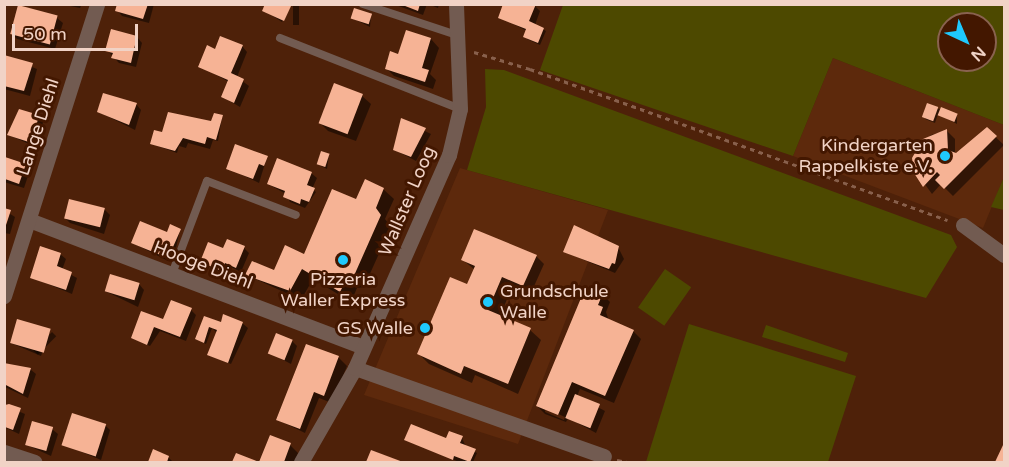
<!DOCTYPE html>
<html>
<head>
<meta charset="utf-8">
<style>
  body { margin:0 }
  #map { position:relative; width:1009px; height:467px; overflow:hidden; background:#4e2109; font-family:"Varela Round",sans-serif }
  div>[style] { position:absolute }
  .built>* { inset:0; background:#5d290c }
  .green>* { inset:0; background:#4d4900; transform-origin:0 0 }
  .shadow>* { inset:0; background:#0007; transform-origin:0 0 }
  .building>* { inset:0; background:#f6b395; transform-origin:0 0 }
  .path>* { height:3px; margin-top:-1.5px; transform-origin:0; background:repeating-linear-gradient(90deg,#88604c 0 4.5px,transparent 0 9px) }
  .service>* { height:8px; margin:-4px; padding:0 4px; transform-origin:4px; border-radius:4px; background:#725b51 }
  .minor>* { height:15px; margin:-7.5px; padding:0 7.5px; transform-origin:7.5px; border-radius:7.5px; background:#725b51 }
  .dots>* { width:16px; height:16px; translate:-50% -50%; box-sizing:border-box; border:3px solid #431700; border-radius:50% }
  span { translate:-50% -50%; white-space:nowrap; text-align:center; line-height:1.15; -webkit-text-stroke:6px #431700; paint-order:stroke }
  .street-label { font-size:18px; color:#f1d3c6 }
  .poi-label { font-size:18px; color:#f1d3c6 }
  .right { translate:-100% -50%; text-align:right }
  .left { translate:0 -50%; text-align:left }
  .frame { position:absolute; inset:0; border:6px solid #f1d3c6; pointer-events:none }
  .north { position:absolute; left:937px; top:12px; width:60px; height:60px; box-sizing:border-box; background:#431700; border:2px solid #89624f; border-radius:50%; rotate:136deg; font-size:16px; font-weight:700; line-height:24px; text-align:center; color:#f1d3c6 }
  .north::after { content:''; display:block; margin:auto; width:21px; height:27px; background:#1fc9fd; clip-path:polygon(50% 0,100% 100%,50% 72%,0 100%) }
  .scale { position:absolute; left:12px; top:24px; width:126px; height:27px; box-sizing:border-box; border:3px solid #f1d3c6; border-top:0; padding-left:8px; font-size:18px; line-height:21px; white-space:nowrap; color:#f1d3c6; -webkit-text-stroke:4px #431700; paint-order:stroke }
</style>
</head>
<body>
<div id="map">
  <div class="built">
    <i style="clip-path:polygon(833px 58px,1004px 125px,1004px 177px,983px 228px,793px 156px)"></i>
    <i style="clip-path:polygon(460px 168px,608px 210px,518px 444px,364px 395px)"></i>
  </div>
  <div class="green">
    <i style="clip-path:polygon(evenodd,563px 5px,1004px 5px,1004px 125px,833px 58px,793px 156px,540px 70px,563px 5px,949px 24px,985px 24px,985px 60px,949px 60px,949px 24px)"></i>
    <i style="clip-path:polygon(485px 69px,504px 70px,951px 235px,957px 247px,926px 298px,467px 170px,486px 107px)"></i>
    <i style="clip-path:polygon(1004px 177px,1004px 210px,991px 207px)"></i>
    <i style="left:665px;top:269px;width:32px;height:47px;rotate:35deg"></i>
    <i style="clip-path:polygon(689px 324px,856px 376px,828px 462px,646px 462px)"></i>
    <i style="clip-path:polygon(766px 325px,848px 353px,845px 362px,762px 337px)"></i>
  </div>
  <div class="shadow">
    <i style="clip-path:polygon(61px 4px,82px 4px,80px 8px)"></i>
    <i style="clip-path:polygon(118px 4px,154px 4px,149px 23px,122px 16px,117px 10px)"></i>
    <i style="clip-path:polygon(290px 4px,282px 22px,264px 10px)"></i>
    <i style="left:293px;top:4px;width:6px;height:21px"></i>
    <i style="clip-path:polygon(393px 4px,427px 4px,423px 15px)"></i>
    <i style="clip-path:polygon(428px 4px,439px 4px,438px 8px)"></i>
    <i style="clip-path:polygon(535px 6px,540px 11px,535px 25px,546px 31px,540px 45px,527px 39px,527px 31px,500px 17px)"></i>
    <i style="clip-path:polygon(371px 15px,370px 27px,352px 18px)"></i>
    <i style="clip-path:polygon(57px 18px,63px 23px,55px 49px,17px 39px,11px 33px)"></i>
    <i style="clip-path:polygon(407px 32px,431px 39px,439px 48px,430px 74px,436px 80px,433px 89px,394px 76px,386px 68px,399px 56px)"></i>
    <i style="clip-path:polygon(137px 37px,142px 43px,136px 67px,119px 63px,107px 50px)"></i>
    <i style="clip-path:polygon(242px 46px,247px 52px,237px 77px,249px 86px,240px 107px,223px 97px,229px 82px,200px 66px,216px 50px)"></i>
    <i style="clip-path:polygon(4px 56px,37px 69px,30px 96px,4px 89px)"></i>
    <i style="clip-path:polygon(335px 85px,362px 96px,371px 104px,356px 141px,328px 131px,320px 123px)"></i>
    <i style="clip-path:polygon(136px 104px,141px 110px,135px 130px,99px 112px)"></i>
    <i style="clip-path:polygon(928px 105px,957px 116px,957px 124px,938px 114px,935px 123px,925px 119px)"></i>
    <i style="clip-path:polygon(38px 116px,43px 122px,38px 148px,9px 135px)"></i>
    <i style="clip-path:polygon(222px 117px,218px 141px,213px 140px,210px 149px,188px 143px,186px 148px,179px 146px,177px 153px,152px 144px,160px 133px,212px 123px)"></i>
    <i style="clip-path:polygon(402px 120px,431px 134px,416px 161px,395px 150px)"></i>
    <i style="clip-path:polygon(987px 129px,1004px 145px,953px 196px,941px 184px,932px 194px,916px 172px,916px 152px,931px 135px,947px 131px,955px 139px,955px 155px)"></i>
    <i style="clip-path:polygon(329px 155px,327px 169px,317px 164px)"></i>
    <i style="clip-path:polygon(267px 157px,259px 183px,228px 168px)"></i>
    <i style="clip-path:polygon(6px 159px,30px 170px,24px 188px,4px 182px)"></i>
    <i style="clip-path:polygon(311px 173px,317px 178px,312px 189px,316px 192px,305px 208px,290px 202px,286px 194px,268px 184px)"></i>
    <i style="clip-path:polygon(383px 189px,394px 199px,385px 219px,391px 227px,364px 287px,357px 288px,351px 302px,313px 279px,301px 300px,247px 275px,274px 272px,305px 255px,357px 201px)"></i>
    <i style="clip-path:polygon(70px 201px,105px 210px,110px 215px,104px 234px,70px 223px,65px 218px)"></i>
    <i style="clip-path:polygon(4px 210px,15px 217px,10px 234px,4px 233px)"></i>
    <i style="clip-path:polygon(180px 230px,176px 248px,164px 244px,172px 251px,168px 261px,133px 243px)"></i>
    <i style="clip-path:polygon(618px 247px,624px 259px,615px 273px,565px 252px)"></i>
    <i style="clip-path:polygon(244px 248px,249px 253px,241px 272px,231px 267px,227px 275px,201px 262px,224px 250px)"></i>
    <i style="clip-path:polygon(60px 254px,66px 259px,62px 270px,77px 278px,72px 294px,31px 277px)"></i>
    <i style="clip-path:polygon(536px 256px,544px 264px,531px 293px,504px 282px,511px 289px,500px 317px,530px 330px,541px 340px,518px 394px,475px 375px,472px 383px,429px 364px,419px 354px,468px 286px,475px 270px,463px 260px)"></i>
    <i style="clip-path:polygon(139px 284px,144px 290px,138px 307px,105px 291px)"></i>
    <i style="clip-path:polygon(evenodd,602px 294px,610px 302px,606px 312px,609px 321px,633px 331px,641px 339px,614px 403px,580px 389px,577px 396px,605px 411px,596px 433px,568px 418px,566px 422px,545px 414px,537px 406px,602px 294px,545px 408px,565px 417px,564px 420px,545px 412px,545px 408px)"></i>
    <i style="clip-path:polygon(191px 310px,196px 315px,186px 341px,160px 331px,150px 346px,132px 338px)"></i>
    <i style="clip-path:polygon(205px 318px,221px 324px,242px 323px,248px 328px,231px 364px,209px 355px,217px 333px,212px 328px,206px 344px,197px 339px)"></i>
    <i style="clip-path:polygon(50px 331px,41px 356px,11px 343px)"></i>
    <i style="left:52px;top:332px;width:6px;height:26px;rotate:45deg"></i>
    <i style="clip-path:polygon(292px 341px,297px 346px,291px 364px,270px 353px)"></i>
    <i style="clip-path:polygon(307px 346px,339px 358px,347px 366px,332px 403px,319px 398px,305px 433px,278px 420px)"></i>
    <i style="clip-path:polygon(5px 365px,30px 369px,36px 374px,28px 398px,5px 387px)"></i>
    <i style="clip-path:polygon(4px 405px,25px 414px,19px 434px,4px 427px)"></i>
    <i style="clip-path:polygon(105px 425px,110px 430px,101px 460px,63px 444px)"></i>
    <i style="clip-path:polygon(52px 429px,58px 434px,51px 456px,27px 445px)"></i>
    <i style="clip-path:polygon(270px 437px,290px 445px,298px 453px,295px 462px,261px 462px)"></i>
    <i style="clip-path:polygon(462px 438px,466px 447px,477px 453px,473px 462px,459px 462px,406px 440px)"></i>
    <i style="clip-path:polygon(154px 451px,169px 458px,173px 462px,149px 462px)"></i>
  </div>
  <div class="building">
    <i style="clip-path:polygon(117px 4px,148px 4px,143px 19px,115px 11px)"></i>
    <i style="clip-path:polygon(265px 4px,292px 4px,284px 21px,262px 11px)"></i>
    <i style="clip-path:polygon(400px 4px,420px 4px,418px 11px)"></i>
    <i style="clip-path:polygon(503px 4px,536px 4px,529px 21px,544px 28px,538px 43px,523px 37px,526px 29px,498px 18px)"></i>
    <i style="left:18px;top:5px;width:41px;height:30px;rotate:15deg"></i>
    <i style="left:354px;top:8px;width:19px;height:11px;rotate:18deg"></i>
    <i style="clip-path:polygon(111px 29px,137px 36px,131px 63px,111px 58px,113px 53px,105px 51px)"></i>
    <i style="clip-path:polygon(406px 30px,431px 38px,422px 68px,429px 70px,425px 82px,385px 69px,390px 51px,398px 54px)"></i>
    <i style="clip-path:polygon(220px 36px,243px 45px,231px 73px,244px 79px,234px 103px,221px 97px,228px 80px,198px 67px,207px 45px,215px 49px)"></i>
    <i style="clip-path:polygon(4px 55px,33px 63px,24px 91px,4px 86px)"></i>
    <i style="left:334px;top:83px;width:31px;height:43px;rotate:21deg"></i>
    <i style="clip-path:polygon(103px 93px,137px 103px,129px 125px,97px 112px)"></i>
    <i style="left:927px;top:103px;width:12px;height:15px;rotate:20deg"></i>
    <i style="left:941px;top:107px;width:18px;height:9px;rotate:22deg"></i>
    <i style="clip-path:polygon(19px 109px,39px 115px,32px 143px,7px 135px)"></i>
    <i style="clip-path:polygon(168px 112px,211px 121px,214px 113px,223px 115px,216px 140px,207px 137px,205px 144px,183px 138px,175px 151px,150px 144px,154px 130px,162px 132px)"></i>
    <i style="clip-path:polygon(401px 118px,426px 128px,411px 157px,393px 150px)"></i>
    <i style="clip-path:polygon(987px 127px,997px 136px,944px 189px,935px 180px,940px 175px,937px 172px,923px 187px,914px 173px,912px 158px,923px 139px,947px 129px,948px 150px,956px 153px)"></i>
    <i style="clip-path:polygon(235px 144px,268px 156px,264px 166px,259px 164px,253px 179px,226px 169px)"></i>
    <i style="left:321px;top:151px;width:9px;height:14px;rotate:18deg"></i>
    <i style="clip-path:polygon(5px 157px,26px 164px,19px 184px,5px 179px)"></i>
    <i style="clip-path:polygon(277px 158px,312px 172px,307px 185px,315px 188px,309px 202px,301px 199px,300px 204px,283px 197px,285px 191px,267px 184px)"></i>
    <i style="clip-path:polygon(365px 179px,384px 188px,376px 208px,381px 215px,353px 278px,347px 278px,340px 292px,302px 269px,290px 291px,245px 275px,252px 261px,274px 270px,285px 245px,304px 254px,332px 189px,356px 199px)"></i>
    <i style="left:69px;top:199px;width:37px;height:20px;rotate:14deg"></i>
    <i style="clip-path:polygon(4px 208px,11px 210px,5px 228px,4px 228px)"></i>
    <i style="clip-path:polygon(140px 221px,167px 232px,170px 224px,181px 229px,173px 247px,167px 245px,163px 256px,131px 243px)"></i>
    <i style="clip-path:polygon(574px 225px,619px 246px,615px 264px,612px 263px,609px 269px,563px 252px)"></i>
    <i style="clip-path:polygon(474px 229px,537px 255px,523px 286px,502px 277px,488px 310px,531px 328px,508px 384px,464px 366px,461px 374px,417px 354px,450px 277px,467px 284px,475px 266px,461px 260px)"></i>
    <i style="clip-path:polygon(227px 239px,245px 246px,236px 268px,225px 263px,222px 271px,200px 262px,208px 242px,223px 248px)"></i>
    <i style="clip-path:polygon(40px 246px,61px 253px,57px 266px,72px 272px,66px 290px,30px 278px)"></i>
    <i style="left:110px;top:274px;width:31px;height:18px;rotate:17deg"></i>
    <i style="clip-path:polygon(586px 286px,603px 293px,598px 305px,603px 307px,600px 315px,634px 330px,605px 396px,572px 382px,558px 415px,536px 406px)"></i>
    <i style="clip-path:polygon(171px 300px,192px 308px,180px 337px,154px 327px,147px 345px,131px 338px,141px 311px,163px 319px)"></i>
    <i style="clip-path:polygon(223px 314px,243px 322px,228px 363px,207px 355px,217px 330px,209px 327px,204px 343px,195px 339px,204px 316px,221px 322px)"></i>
    <i style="left:17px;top:319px;width:35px;height:25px;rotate:16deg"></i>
    <i style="left:276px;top:333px;width:18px;height:22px;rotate:22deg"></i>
    <i style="clip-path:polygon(306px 344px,339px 356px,324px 396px,314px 392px,300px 429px,276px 420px)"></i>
    <i style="clip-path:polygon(4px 363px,31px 368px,23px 394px,4px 384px)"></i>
    <i style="left:575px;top:394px;width:27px;height:26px;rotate:22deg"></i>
    <i style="clip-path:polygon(9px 404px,21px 408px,13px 430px,5px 427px,5px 405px)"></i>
    <i style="left:72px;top:413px;width:36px;height:34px;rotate:18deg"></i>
    <i style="left:32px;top:421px;width:22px;height:25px;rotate:16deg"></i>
    <i style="clip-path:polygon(411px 424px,446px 438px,449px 431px,463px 436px,460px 443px,476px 449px,470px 462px,454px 456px,453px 460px,404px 440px)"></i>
    <i style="clip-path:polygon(270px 435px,291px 443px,284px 462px,232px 462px,236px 453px,259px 462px)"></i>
    <i style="clip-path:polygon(1004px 443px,1004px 462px,995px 462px)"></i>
    <i style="clip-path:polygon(153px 449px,169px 456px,167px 462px,148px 462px)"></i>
    <i style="clip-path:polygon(371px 450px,403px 462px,366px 462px)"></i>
  </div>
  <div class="path">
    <i style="left:474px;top:52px;width:59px;rotate:16.9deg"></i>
    <i style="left:530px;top:69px;width:444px;rotate:19.9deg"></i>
    <i style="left:617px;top:460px;width:10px;rotate:11deg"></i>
  </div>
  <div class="service">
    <i style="left:363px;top:4px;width:102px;rotate:18.3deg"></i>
    <i style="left:280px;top:38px;width:193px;rotate:21.5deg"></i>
    <i style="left:172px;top:274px;width:99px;rotate:-69.4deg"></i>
    <i style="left:207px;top:181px;width:95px;rotate:20.9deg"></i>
  </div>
  <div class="minor">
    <i style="left:29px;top:220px;width:357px;rotate:20.8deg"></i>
    <i style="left:963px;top:225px;width:51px;rotate:36.2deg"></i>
    <i style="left:4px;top:296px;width:306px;rotate:-72.3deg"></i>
    <i style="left:355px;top:368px;width:264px;rotate:19.5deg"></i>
    <i style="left:4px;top:452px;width:32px;rotate:18deg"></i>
    <i style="left:301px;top:462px;width:108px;rotate:-60.1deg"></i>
    <i style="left:355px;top:368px;width:233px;rotate:-66.2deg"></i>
    <i style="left:449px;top:155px;width:47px;rotate:-76.6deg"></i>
    <i style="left:460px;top:109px;width:105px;rotate:-92.2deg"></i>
  </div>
  <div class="dots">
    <i style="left:945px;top:156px;background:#1fc9fd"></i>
    <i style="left:343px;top:260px;background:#1fc9fd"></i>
    <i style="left:488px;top:302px;background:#1fc9fd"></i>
    <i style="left:425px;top:328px;background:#1fc9fd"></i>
  </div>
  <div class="street-label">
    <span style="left:38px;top:127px;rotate:-72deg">Lange Diehl</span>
    <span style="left:407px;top:201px;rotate:-67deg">Wallster Loog</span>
    <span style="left:203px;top:265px;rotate:21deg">Hooge Diehl</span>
  </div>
  <div class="poi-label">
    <span class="right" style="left:933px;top:156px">Kindergarten<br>Rappelkiste e.V.</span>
    <span style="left:343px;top:290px">Pizzeria<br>Waller Express</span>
    <span class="left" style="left:500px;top:302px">Grundschule<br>Walle</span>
    <span class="right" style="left:413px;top:328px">GS Walle</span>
  </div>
  <div class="frame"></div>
  <div class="north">N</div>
  <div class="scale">50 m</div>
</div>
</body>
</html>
